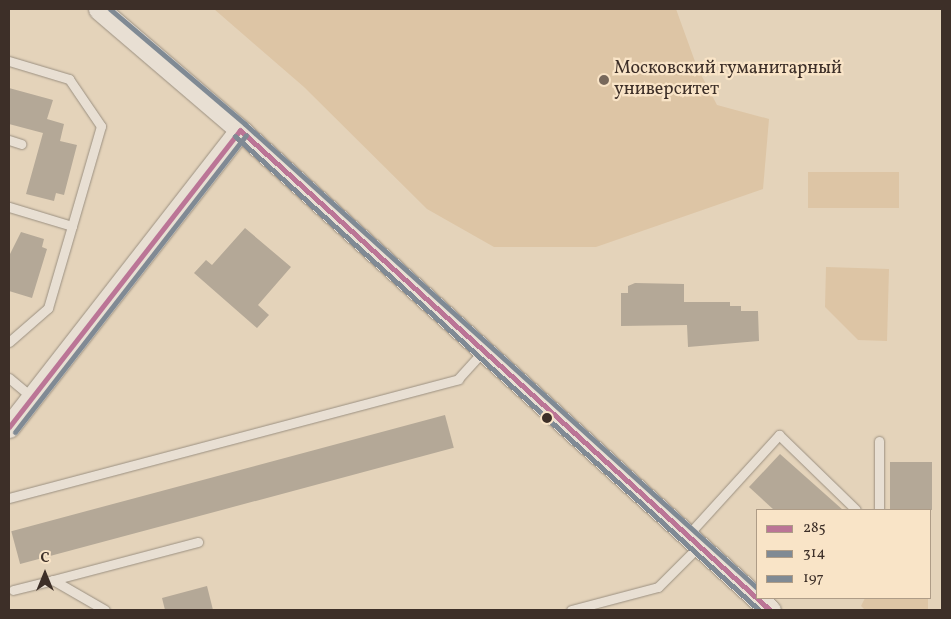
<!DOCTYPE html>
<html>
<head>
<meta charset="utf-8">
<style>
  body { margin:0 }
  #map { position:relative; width:951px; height:619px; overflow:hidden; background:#e4d3ba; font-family:Vollkorn,serif }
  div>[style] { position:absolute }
  .green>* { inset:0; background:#ddc5a5; transform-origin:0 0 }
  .building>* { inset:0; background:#b4a897; transform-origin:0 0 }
  .roads { filter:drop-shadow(0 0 1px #9b9081) drop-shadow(0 0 1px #9b9081) }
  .service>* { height:9px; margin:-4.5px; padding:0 4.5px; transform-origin:4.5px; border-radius:4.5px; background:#e8dfd3 }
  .tertiary>* { height:21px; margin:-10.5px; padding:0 10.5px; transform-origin:10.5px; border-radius:10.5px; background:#e8dfd3 }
  .bus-1>* { height:5px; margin:-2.5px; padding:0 2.5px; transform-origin:2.5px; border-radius:2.5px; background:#bb7596 }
  .bus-2>* { height:5px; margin:-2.5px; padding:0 2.5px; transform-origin:2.5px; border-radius:2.5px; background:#808a94 }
  .bus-3>* { height:5px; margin:-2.5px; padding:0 2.5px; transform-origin:2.5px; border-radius:2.5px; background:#808a94 }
  .dots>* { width:14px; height:14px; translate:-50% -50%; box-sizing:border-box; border:2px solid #f9e4c7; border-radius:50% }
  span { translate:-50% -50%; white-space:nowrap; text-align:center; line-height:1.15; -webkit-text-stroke:4.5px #f9e4c7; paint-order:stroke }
  .poi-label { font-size:18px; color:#3d2f28 }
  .left { translate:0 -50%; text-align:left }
  .frame { position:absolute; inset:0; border:10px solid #3d2f28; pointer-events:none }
  .legend { position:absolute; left:756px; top:509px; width:175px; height:90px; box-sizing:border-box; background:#f9e4c7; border:1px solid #ae9c87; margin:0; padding:6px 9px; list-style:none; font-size:15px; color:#3d2f28 }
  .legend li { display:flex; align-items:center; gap:10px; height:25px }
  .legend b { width:25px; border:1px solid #ae9c87 }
  .north { position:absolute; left:20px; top:549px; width:50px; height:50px; -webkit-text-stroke:4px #f9e4c7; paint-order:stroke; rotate:0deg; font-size:14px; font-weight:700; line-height:20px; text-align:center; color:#3d2f28 }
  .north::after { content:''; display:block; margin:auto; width:18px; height:22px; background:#3d2f28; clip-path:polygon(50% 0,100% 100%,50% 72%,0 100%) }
</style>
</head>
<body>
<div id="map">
  <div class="green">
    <i style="clip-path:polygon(214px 9px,676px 9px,697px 67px,717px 105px,769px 119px,763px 189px,596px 247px,494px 247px,427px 209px,304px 87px)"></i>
    <i style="left:808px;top:172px;width:91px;height:36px"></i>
    <i style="clip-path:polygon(826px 267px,889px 269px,887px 341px,858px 340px,825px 307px)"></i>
    <i style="clip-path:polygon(865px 598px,928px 598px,928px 610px,865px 610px,861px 606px)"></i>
  </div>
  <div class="building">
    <i style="clip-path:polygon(9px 88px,53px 100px,47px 119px,64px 124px,60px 141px,77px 145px,64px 195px,56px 193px,54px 201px,26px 194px,43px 133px,9px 124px)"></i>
    <i style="clip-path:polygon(245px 228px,291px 267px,258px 305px,269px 315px,257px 328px,194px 273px,206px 260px,212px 265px)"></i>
    <i style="clip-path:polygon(21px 232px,44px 239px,42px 247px,47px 249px,32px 298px,9px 291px,9px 256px)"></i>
    <i style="clip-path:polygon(635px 283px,684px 284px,684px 302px,730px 302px,730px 306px,741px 306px,741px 311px,758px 311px,759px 341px,688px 347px,687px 325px,621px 326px,621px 293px,628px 293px,628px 286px)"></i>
    <i style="left:445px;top:415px;width:34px;height:449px;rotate:75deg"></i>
    <i style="clip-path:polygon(780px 454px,843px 510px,774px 510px,749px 487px)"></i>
    <i style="left:890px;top:462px;width:42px;height:48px"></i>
    <i style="clip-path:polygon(207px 586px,213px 610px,165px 610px,162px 598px)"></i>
  </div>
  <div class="roads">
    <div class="service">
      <i style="left:9px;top:61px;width:63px;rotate:16.7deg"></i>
      <i style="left:69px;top:79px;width:57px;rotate:55.8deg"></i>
      <i style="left:101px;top:126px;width:104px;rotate:106.2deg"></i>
      <i style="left:72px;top:226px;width:66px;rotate:-163.2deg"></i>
      <i style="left:9px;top:140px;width:13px;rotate:18deg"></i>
      <i style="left:9px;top:342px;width:52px;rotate:-41.1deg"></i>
      <i style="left:48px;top:308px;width:85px;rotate:-73.7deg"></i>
      <i style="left:9px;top:378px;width:30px;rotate:40deg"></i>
      <i style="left:879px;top:441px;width:69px;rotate:90deg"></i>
      <i style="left:9px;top:498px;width:465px;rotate:-14.8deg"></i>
      <i style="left:458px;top:379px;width:38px;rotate:-48deg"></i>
      <i style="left:687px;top:536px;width:137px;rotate:-47.7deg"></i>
      <i style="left:779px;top:435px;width:107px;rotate:44.2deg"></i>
      <i style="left:53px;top:580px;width:150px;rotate:-14.7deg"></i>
      <i style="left:13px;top:590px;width:41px;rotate:-14deg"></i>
      <i style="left:53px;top:580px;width:60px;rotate:30deg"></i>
      <i style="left:571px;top:610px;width:90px;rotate:-14.8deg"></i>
      <i style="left:658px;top:587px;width:58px;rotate:-45deg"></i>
    </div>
    <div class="tertiary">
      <i style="left:99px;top:9px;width:186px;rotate:40.6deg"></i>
      <i style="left:240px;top:130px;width:715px;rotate:42.17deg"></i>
      <i style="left:9px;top:427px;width:376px;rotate:-52.1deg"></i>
    </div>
  </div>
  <div class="bus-1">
    <i style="left:240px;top:130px;width:715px;rotate:42.17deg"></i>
    <i style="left:9px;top:427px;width:376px;rotate:-52.1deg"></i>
  </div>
  <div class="bus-2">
    <i style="left:235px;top:136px;width:707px;rotate:42.13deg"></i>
    <i style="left:15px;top:432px;width:376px;rotate:-52.1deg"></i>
  </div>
  <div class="bus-3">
    <i style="left:110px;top:9px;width:177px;rotate:40.4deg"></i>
    <i style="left:245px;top:124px;width:691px;rotate:42.18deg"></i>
  </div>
  <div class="dots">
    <i style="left:604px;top:80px;background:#77685b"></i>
    <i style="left:547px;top:418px;background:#3d2f28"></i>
  </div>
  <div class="poi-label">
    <span class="left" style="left:614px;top:80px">Московский гуманитарный<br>университет</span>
  </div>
  <div class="frame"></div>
  <ul class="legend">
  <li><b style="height:6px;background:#bb7596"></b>285</li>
  <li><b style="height:6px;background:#808a94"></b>314</li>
  <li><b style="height:6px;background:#808a94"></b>197</li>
  </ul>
  <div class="north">С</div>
</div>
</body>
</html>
